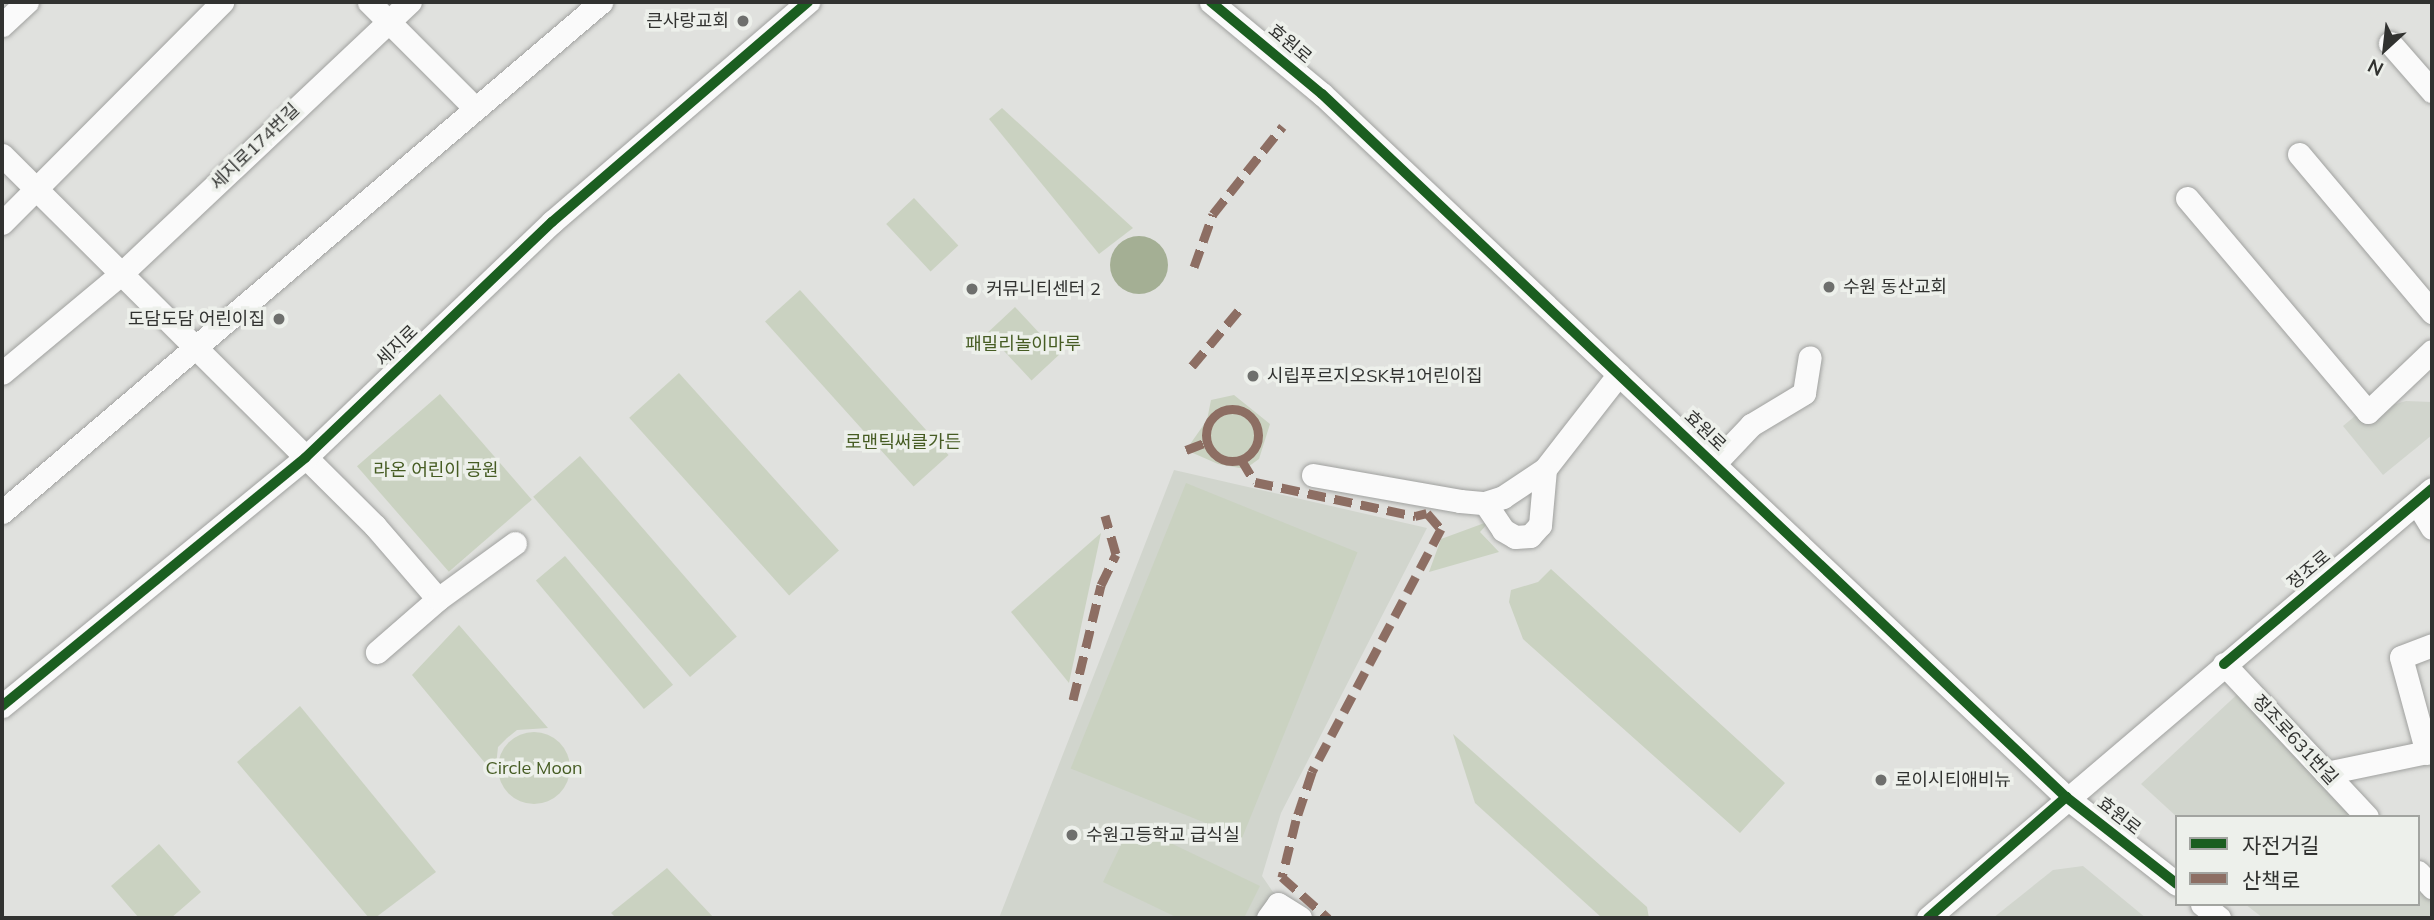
<!DOCTYPE html>
<html>
<head>
<meta charset="utf-8">
<style>
  body { margin:0 }
  #map { position:relative; width:2434px; height:920px; overflow:hidden; background:#e0e1de; font-family:Mulish,"Noto Sans KR",sans-serif }
  div>[style] { position:absolute }
  .built>* { inset:0; background:#d1d5cd }
  .green>* { inset:0; background:#cad2c1; transform-origin:0 0 }
  .round { border-radius:50% }
  .water>* { inset:0; background:#a4af94 }
  .roads { filter:drop-shadow(0 0 2px #a0a19f) drop-shadow(0 0 2px #a0a19f) }
  .minor>* { height:23px; margin:-11.5px; padding:0 11.5px; transform-origin:11.5px; border-radius:11.5px; background:#fafafa }
  .quiet>* { height:9px; margin-top:-4.5px; transform-origin:0; background:repeating-linear-gradient(90deg,#8d6e63 0 18px,transparent 0 27px) }
  .quiet>.ring { margin:-4.5px; padding:0; box-sizing:content-box; background:none; border:9px solid #8d6e63; border-radius:50% }
  .cycleway>* { height:10px; margin:-5px; padding:0 5px; transform-origin:5px; border-radius:5px; background:#1b5e20 }
  .dots>* { width:19px; height:19px; translate:-50% -50%; box-sizing:border-box; border:4px solid #edf0eb; border-radius:50% }
  span { translate:-50% -50%; white-space:nowrap; text-align:center; line-height:1.15; -webkit-text-stroke:7px #edf0eb; paint-order:stroke }
  .poi-label { font-size:18px; color:#313230 }
  .right { translate:-100% -50%; text-align:right }
  .left { translate:0 -50%; text-align:left }
  .street-label { font-size:18px; color:#313230 }
  .park-label { font-size:18px; color:#465c23 }
  .frame { position:absolute; inset:0; border:4px solid #313230; pointer-events:none }
  .legend { position:absolute; left:2175px; top:815px; width:245px; height:91px; box-sizing:border-box; background:#edf0eb; border:2px solid #a2a4a0; margin:0; padding:9px 12px; list-style:none; font-size:21px; color:#313230 }
  .legend li { display:flex; align-items:center; gap:14px; height:35px }
  .legend b { width:35px; border:2px solid #a2a4a0 }
  .north { position:absolute; left:2350px; top:14px; width:70px; height:70px; -webkit-text-stroke:5px #edf0eb; paint-order:stroke; rotate:207deg; font-size:19px; font-weight:700; line-height:28px; text-align:center; color:#313230 }
  .north::after { content:''; display:block; margin:auto; width:24px; height:32px; background:#313230; clip-path:polygon(50% 0,100% 100%,50% 72%,0 100%) }
</style>
</head>
<body>
<div id="map">
  <div class="built">
    <i style="clip-path:polygon(2406px 401px,2432px 402px,2432px 435px,2383px 475px,2343px 426px,2355px 416px)"></i>
    <i style="clip-path:polygon(1174px 470px,1427px 528px,1281px 813px,1262px 876px,1273px 892px,1313px 918px,999px 918px)"></i>
    <i style="clip-path:polygon(2243px 689px,2360px 817px,2177px 817px,2141px 784px)"></i>
    <i style="clip-path:polygon(2083px 866px,2146px 918px,1993px 918px,2053px 870px)"></i>
    <i style="clip-path:polygon(2418px 880px,2432px 895px,2432px 918px,2263px 918px,2245px 904px,2418px 904px)"></i>
  </div>
  <div class="green">
    <i style="clip-path:polygon(1002px 108px,1133px 228px,1099px 254px,989px 119px)"></i>
    <i style="left:914px;top:198px;width:65px;height:38px;rotate:47deg"></i>
    <i style="left:800px;top:290px;width:222px;height:47px;rotate:48deg"></i>
    <i style="left:1015px;top:307px;width:65px;height:38px;rotate:47deg"></i>
    <i style="left:679px;top:373px;width:239px;height:67px;rotate:48deg"></i>
    <i style="left:440px;top:394px;width:140px;height:110px;rotate:49deg"></i>
    <i style="clip-path:polygon(1234px 395px,1270px 424px,1259px 459px,1245px 469px,1218px 464px,1186px 450px,1207px 420px,1211px 400px)"></i>
    <i style="left:580px;top:456px;width:239px;height:62px;rotate:49deg"></i>
    <i style="left:1186px;top:483px;width:185px;height:308px;rotate:22deg"></i>
    <i style="clip-path:polygon(1490px 521px,1480px 532px,1499px 552px,1429px 572px,1441px 539px)"></i>
    <i style="clip-path:polygon(1101px 533px,1069px 683px,1011px 612px)"></i>
    <i style="left:565px;top:556px;width:168px;height:38px;rotate:50deg"></i>
    <i style="clip-path:polygon(1551px 569px,1785px 783px,1740px 833px,1523px 639px,1509px 602px,1511px 590px,1538px 582px)"></i>
    <i style="clip-path:polygon(459px 625px,548px 728px,517px 730px,507px 738px,498px 747px,495px 775px,412px 675px)"></i>
    <i style="clip-path:polygon(300px 706px,436px 872px,375px 918px,369px 918px,237px 762px)"></i>
    <i class="round" style="left:498px;top:732px;width:72px;height:72px"></i>
    <i style="clip-path:polygon(1453px 734px,1647px 907px,1649px 918px,1602px 918px,1475px 803px)"></i>
    <i style="clip-path:polygon(1131px 824px,1260px 886px,1244px 918px,1178px 918px,1103px 882px)"></i>
    <i style="clip-path:polygon(159px 844px,201px 892px,171px 918px,139px 918px,111px 886px)"></i>
    <i style="clip-path:polygon(667px 868px,714px 918px,616px 918px,611px 913px)"></i>
  </div>
  <div class="water">
    <i class="round" style="left:1110px;top:236px;width:58px;height:58px"></i>
  </div>
  <div class="roads">
    <div class="minor">
      <i style="left:369px;top:2px;width:148px;rotate:45deg"></i>
      <i style="left:1211px;top:2px;width:144px;rotate:39.7deg"></i>
      <i style="left:1322px;top:94px;width:1024px;rotate:43.38deg"></i>
      <i style="left:2066px;top:797px;width:141px;rotate:38.1deg"></i>
      <i style="left:2px;top:25px;width:34px;rotate:-43deg"></i>
      <i style="left:2390px;top:43px;width:64px;rotate:48.8deg"></i>
      <i style="left:2299px;top:154px;width:207px;rotate:49.9deg"></i>
      <i style="left:2px;top:155px;width:526px;rotate:44.85deg"></i>
      <i style="left:375px;top:526px;width:96px;rotate:49.2deg"></i>
      <i style="left:438px;top:599px;width:81px;rotate:139deg"></i>
      <i style="left:2187px;top:198px;width:280px;rotate:49.8deg"></i>
      <i style="left:2368px;top:412px;width:88px;rotate:-43.6deg"></i>
      <i style="left:2px;top:223px;width:312px;rotate:-45.1deg"></i>
      <i style="left:2px;top:373px;width:155px;rotate:-39.8deg"></i>
      <i style="left:121px;top:274px;width:397px;rotate:-43.3deg"></i>
      <i style="left:1714px;top:464px;width:54px;rotate:-46.5deg"></i>
      <i style="left:1751px;top:425px;width:62px;rotate:-31.1deg"></i>
      <i style="left:1804px;top:393px;width:36px;rotate:-81deg"></i>
      <i style="left:1313px;top:475px;width:149px;rotate:10deg"></i>
      <i style="left:1460px;top:501px;width:25px;rotate:5deg"></i>
      <i style="left:1485px;top:503px;width:19px;rotate:-18deg"></i>
      <i style="left:1503px;top:497px;width:50px;rotate:-33.7deg"></i>
      <i style="left:1545px;top:469px;width:120px;rotate:-52.1deg"></i>
      <i style="left:2428px;top:498px;width:12px;rotate:156deg"></i>
      <i style="left:2417px;top:503px;width:29px;rotate:59deg"></i>
      <i style="left:1485px;top:503px;width:32px;rotate:56deg"></i>
      <i style="left:1503px;top:530px;width:14px;rotate:30deg"></i>
      <i style="left:1515px;top:537px;width:15px;rotate:-4deg"></i>
      <i style="left:1530px;top:536px;width:15px;rotate:-48deg"></i>
      <i style="left:1540px;top:525px;width:56px;rotate:-84.9deg"></i>
      <i style="left:2px;top:512px;width:787px;rotate:-40.41deg"></i>
      <i style="left:438px;top:599px;width:95px;rotate:-36deg"></i>
      <i style="left:2224px;top:664px;width:209px;rotate:46.9deg"></i>
      <i style="left:2px;top:706px;width:392px;rotate:-39.3deg"></i>
      <i style="left:305px;top:458px;width:342px;rotate:-43.7deg"></i>
      <i style="left:552px;top:222px;width:338px;rotate:-40.7deg"></i>
      <i style="left:2427px;top:753px;width:99px;rotate:-105.2deg"></i>
      <i style="left:2401px;top:657px;width:33px;rotate:-21deg"></i>
      <i style="left:2326px;top:773px;width:108px;rotate:-11.7deg"></i>
      <i style="left:2418px;top:872px;width:21px;rotate:47deg"></i>
      <i style="left:2202px;top:904px;width:22px;rotate:39deg"></i>
      <i style="left:1268px;top:918px;width:17px;rotate:-54deg"></i>
      <i style="left:1278px;top:904px;width:26px;rotate:32deg"></i>
      <i style="left:1928px;top:918px;width:662px;rotate:-40.4deg"></i>
    </div>
  </div>
  <div class="quiet">
    <i style="left:1194px;top:267px;width:56px;rotate:-70.3deg"></i>
    <i style="left:1213px;top:214px;width:112px;rotate:-51.5deg"></i>
    <i style="left:1192px;top:366px;width:73px;rotate:-50deg"></i>
    <i class="ring" style="left:1206px;top:409px;width:43px;height:43px"></i>
    <i style="left:1186px;top:450px;width:22px;rotate:-21deg"></i>
    <i style="left:1241px;top:459px;width:27px;rotate:59deg"></i>
    <i style="left:1255px;top:482px;width:164px;rotate:12deg"></i>
    <i style="left:1415px;top:516px;width:12px;rotate:-14deg"></i>
    <i style="left:1427px;top:513px;width:21px;rotate:49deg"></i>
    <i style="left:1441px;top:529px;width:275px;rotate:118deg"></i>
    <i style="left:1312px;top:772px;width:51px;rotate:108.4deg"></i>
    <i style="left:1296px;top:820px;width:59px;rotate:103.8deg"></i>
    <i style="left:1282px;top:877px;width:62px;rotate:41.7deg"></i>
    <i style="left:1073px;top:700px;width:118px;rotate:-76.3deg"></i>
    <i style="left:1101px;top:585px;width:34px;rotate:-64deg"></i>
    <i style="left:1116px;top:554px;width:40px;rotate:-106deg"></i>
  </div>
  <div class="cycleway">
    <i style="left:1211px;top:2px;width:144px;rotate:39.7deg"></i>
    <i style="left:1322px;top:94px;width:1024px;rotate:43.38deg"></i>
    <i style="left:2066px;top:797px;width:141px;rotate:38.1deg"></i>
    <i style="left:2224px;top:664px;width:272px;rotate:-40.1deg"></i>
    <i style="left:2px;top:706px;width:392px;rotate:-39.3deg"></i>
    <i style="left:305px;top:458px;width:342px;rotate:-43.7deg"></i>
    <i style="left:552px;top:222px;width:338px;rotate:-40.7deg"></i>
    <i style="left:1928px;top:918px;width:184px;rotate:-41.2deg"></i>
  </div>
  <div class="dots">
    <i style="left:743px;top:21px;background:#6e6f6d"></i>
    <i style="left:1829px;top:287px;background:#6e6f6d"></i>
    <i style="left:972px;top:289px;background:#6e6f6d"></i>
    <i style="left:279px;top:319px;background:#6e6f6d"></i>
    <i style="left:1253px;top:376px;background:#6e6f6d"></i>
    <i style="left:1881px;top:780px;background:#6e6f6d"></i>
    <i style="left:1072px;top:835px;background:#6e6f6d"></i>
  </div>
  <div class="poi-label">
    <span class="right" style="left:729px;top:21px">큰사랑교회</span>
    <span class="left" style="left:1843px;top:287px">수원 동산교회</span>
    <span class="left" style="left:986px;top:289px">커뮤니티센터 2</span>
    <span class="right" style="left:265px;top:319px">도담도담 어린이집</span>
    <span class="left" style="left:1267px;top:376px">시립푸르지오SK뷰1어린이집</span>
    <span class="left" style="left:1895px;top:780px">로이시티애비뉴</span>
    <span class="left" style="left:1086px;top:835px">수원고등학교 급식실</span>
  </div>
  <div class="street-label">
    <span style="left:1290px;top:44px;rotate:40deg">효원로</span>
    <span style="left:255px;top:147px;rotate:-44deg">세지로174번길</span>
    <span style="left:397px;top:346px;rotate:-44deg">세지로</span>
    <span style="left:1705px;top:431px;rotate:44deg">효원로</span>
    <span style="left:2309px;top:570px;rotate:-40deg">정조로</span>
    <span style="left:2295px;top:740px;rotate:47deg">정조로631번길</span>
    <span style="left:2119px;top:816px;rotate:38deg">효원로</span>
  </div>
  <div class="park-label">
    <span style="left:1023px;top:344px">패밀리놀이마루</span>
    <span style="left:903px;top:442px">로맨틱써클가든</span>
    <span style="left:436px;top:470px">라온 어린이 공원</span>
    <span style="left:534px;top:768px">Circle Moon</span>
  </div>
  <div class="frame"></div>
  <ul class="legend">
  <li><b style="height:9px;background:#1b5e20"></b>자전거길</li>
  <li><b style="height:9px;background:#8d6e63"></b>산책로</li>
  </ul>
  <div class="north">N</div>
</div>
</body>
</html>
